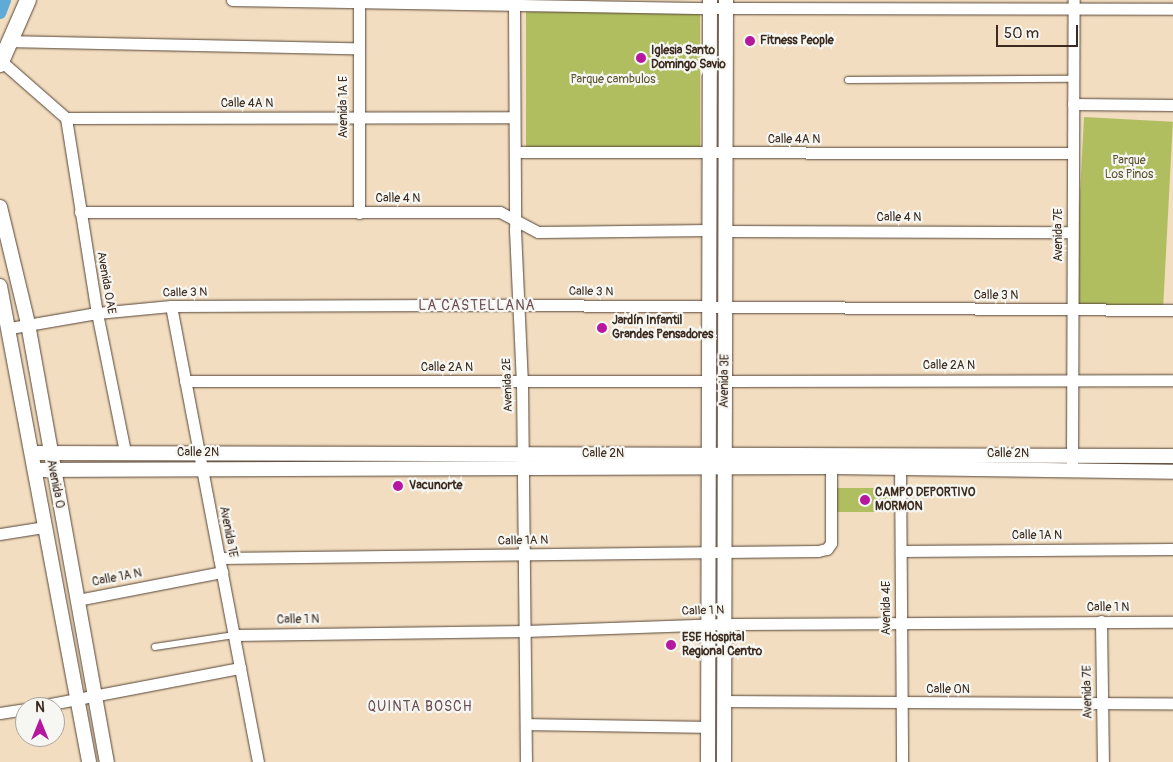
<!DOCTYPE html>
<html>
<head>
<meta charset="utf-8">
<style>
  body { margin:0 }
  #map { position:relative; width:1173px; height:762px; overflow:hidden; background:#f2ddc0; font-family:Pangolin,sans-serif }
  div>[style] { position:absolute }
  .green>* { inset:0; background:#b0be60; transform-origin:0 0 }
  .canal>* { height:11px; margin:-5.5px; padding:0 5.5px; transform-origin:5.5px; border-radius:5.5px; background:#5dabd6 }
  .roads { filter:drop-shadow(0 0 1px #564536) drop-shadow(0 0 1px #564536) }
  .service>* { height:5.5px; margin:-2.75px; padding:0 2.75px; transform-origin:2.75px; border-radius:2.75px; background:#fff }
  .minor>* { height:11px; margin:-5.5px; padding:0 5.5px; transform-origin:5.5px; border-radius:5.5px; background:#fff }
  .tertiary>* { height:14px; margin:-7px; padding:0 7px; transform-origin:7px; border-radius:7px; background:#fff }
  .secondary>* { height:16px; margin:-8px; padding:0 8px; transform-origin:8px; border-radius:8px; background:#fff }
  .dots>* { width:14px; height:14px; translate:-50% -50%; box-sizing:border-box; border:2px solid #f6f6f2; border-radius:50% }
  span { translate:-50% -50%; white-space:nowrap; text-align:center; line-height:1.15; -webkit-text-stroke:4.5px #f6f6f2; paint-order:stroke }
  .poi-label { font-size:12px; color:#3b2a1e; font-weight:700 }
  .left { translate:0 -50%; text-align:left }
  .park-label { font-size:12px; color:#5e5632 }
  .street-label { font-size:12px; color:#3b2a1e }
  .neighbourhood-label { font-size:14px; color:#6c4e56; letter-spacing:1px }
  .north { position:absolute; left:15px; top:697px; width:50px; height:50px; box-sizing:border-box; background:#f6f6f2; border:1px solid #aba49d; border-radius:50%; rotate:0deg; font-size:14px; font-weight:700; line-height:20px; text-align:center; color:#3b2a1e }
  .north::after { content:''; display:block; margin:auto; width:18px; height:22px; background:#b5179e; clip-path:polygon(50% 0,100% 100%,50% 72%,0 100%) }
  .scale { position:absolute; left:996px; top:25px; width:82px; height:22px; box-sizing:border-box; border:2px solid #3b2a1e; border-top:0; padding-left:6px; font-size:15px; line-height:18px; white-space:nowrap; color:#3b2a1e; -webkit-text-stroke:4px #f6f6f2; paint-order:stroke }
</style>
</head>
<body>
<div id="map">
  <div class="green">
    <i style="left:526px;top:12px;width:174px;height:136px"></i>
    <i style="left:1084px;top:117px;width:89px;height:189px;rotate:3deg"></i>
    <i style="left:837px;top:488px;width:57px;height:24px"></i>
  </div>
  <div class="canal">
    <i style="left:0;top:13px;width:14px;rotate:-69deg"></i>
  </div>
  <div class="roads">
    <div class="service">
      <i style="left:848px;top:80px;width:225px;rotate:-0.3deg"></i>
      <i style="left:155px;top:647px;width:80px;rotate:-8.6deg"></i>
    </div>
    <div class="minor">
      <i style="left:232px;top:0;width:478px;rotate:1deg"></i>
      <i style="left:710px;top:8px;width:463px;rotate:0.1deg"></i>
      <i style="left:514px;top:6px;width:224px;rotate:89.7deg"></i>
      <i style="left:515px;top:230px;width:152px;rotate:87.4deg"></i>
      <i style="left:522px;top:382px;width:380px;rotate:89.4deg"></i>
      <i style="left:10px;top:41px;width:348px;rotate:1.2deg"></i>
      <i style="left:1px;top:61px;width:86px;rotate:41.2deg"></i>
      <i style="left:66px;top:118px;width:448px;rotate:-0.1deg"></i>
      <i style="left:1073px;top:104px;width:100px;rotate:0.6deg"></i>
      <i style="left:66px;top:118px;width:197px;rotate:81deg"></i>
      <i style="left:97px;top:313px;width:142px;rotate:78.6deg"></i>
      <i style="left:515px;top:152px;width:558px;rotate:0.1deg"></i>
      <i style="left:80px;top:212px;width:420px"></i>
      <i style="left:500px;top:212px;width:43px;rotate:27.8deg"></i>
      <i style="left:538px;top:232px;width:172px;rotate:-0.7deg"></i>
      <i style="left:359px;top:213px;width:213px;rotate:-90deg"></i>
      <i style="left:726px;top:231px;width:346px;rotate:0.2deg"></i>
      <i style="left:171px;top:306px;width:464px;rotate:79.2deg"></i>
      <i style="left:10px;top:328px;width:88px;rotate:-9.8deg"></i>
      <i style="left:97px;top:313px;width:74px;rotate:-5.4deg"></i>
      <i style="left:171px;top:306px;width:347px;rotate:-0.2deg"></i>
      <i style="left:518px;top:305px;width:655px;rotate:0.44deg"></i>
      <i style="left:185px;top:381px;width:524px"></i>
      <i style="left:725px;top:381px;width:448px;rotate:-0.1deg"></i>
      <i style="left:900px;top:461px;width:301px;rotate:89.6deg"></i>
      <i style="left:1072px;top:463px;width:463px;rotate:-89.8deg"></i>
      <i style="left:0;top:534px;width:45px;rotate:-9deg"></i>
      <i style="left:901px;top:551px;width:272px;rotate:-0.4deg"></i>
      <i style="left:219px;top:558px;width:599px;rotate:-0.67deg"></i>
      <i style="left:818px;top:551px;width:9px;rotate:-13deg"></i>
      <i style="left:827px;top:549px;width:7px;rotate:-56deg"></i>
      <i style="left:831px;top:543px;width:76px;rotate:-90deg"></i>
      <i style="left:77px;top:600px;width:148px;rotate:-10.9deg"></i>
      <i style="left:1101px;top:621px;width:141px;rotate:89.2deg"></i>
      <i style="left:234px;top:635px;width:291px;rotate:-0.8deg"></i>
      <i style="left:525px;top:631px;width:199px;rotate:-2deg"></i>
      <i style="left:724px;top:624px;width:449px;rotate:-0.3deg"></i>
      <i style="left:724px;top:701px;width:449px;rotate:0.3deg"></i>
      <i style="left:35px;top:707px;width:209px;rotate:-10.8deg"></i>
      <i style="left:0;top:713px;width:25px;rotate:-9deg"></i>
      <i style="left:526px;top:724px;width:182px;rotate:0.9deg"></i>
    </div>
    <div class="tertiary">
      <i style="left:0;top:207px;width:120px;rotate:76.5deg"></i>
      <i style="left:28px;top:324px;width:445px;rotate:79.8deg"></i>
      <i style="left:0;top:286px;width:484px;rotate:79.4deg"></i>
      <i style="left:32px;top:453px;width:1141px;rotate:0.15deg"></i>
      <i style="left:35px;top:470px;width:796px;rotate:-0.22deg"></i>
      <i style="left:831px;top:467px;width:342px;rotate:0.8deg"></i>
      <i style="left:708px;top:762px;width:762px;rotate:-89.85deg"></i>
      <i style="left:724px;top:762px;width:762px;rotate:-89.85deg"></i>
    </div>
    <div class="secondary">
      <i style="left:0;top:64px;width:70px;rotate:-66.4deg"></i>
    </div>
  </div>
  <div class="dots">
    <i style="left:750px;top:41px;background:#b5179e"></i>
    <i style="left:641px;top:58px;background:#b5179e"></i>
    <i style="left:602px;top:328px;background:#b5179e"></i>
    <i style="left:398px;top:486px;background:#b5179e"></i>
    <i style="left:865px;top:500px;background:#b5179e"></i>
    <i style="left:671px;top:645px;background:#b5179e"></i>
  </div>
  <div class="poi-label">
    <span class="left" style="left:760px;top:41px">Fitness People</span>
    <span class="left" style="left:651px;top:58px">Iglesia Santo<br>Domingo Savio</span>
    <span class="left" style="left:612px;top:328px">Jardín Infantil<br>Grandes Pensadores</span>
    <span class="left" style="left:409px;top:486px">Vacunorte</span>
    <span class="left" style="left:875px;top:500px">CAMPO DEPORTIVO<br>MORMON</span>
    <span class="left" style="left:682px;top:645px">ESE Hospital<br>Regional Centro</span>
  </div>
  <div class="park-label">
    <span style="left:613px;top:80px">Parque cambulos</span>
    <span style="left:1129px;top:168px">Parque<br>Los Pinos</span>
  </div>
  <div class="street-label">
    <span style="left:247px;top:104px">Calle 4A N</span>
    <span style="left:344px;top:107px;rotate:-90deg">Avenida 1A E</span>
    <span style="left:794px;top:140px">Calle 4A N</span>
    <span style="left:398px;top:199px">Calle 4 N</span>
    <span style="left:899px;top:218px">Calle 4 N</span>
    <span style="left:1059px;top:235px;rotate:-90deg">Avenida 7E</span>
    <span style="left:106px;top:283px;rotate:80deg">Avenida 0AE</span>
    <span style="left:591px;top:292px;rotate:1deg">Calle 3 N</span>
    <span style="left:185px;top:293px;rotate:-1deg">Calle 3 N</span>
    <span style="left:996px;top:296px">Calle 3 N</span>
    <span style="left:949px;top:366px">Calle 2A N</span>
    <span style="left:447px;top:368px">Calle 2A N</span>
    <span style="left:725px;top:381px;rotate:-89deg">Avenida 3E</span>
    <span style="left:508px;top:385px;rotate:-92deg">Avenida 2E</span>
    <span style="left:198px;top:453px">Calle 2N</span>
    <span style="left:603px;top:454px">Calle 2N</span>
    <span style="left:1008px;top:454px">Calle 2N</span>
    <span style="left:55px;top:484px;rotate:79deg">Avenida 0</span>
    <span style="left:228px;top:532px;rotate:79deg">Avenida 1E</span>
    <span style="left:1037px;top:536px">Calle 1A N</span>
    <span style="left:523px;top:541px;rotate:-1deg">Calle 1A N</span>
    <span style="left:117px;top:578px;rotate:-11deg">Calle 1A N</span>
    <span style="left:887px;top:608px;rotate:-90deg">Avenida 4E</span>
    <span style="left:1108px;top:608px">Calle 1 N</span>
    <span style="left:703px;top:611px;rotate:-2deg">Calle 1 N</span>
    <span style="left:298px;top:620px;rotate:-1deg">Calle 1 N</span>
    <span style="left:948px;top:690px">Calle 0N</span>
    <span style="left:1088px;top:692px;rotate:-91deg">Avenida 7E</span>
  </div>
  <div class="neighbourhood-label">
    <span style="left:477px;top:306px">LA CASTELLANA</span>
    <span style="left:420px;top:707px">QUINTA BOSCH</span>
  </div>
  <div class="north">N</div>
  <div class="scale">50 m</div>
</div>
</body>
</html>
